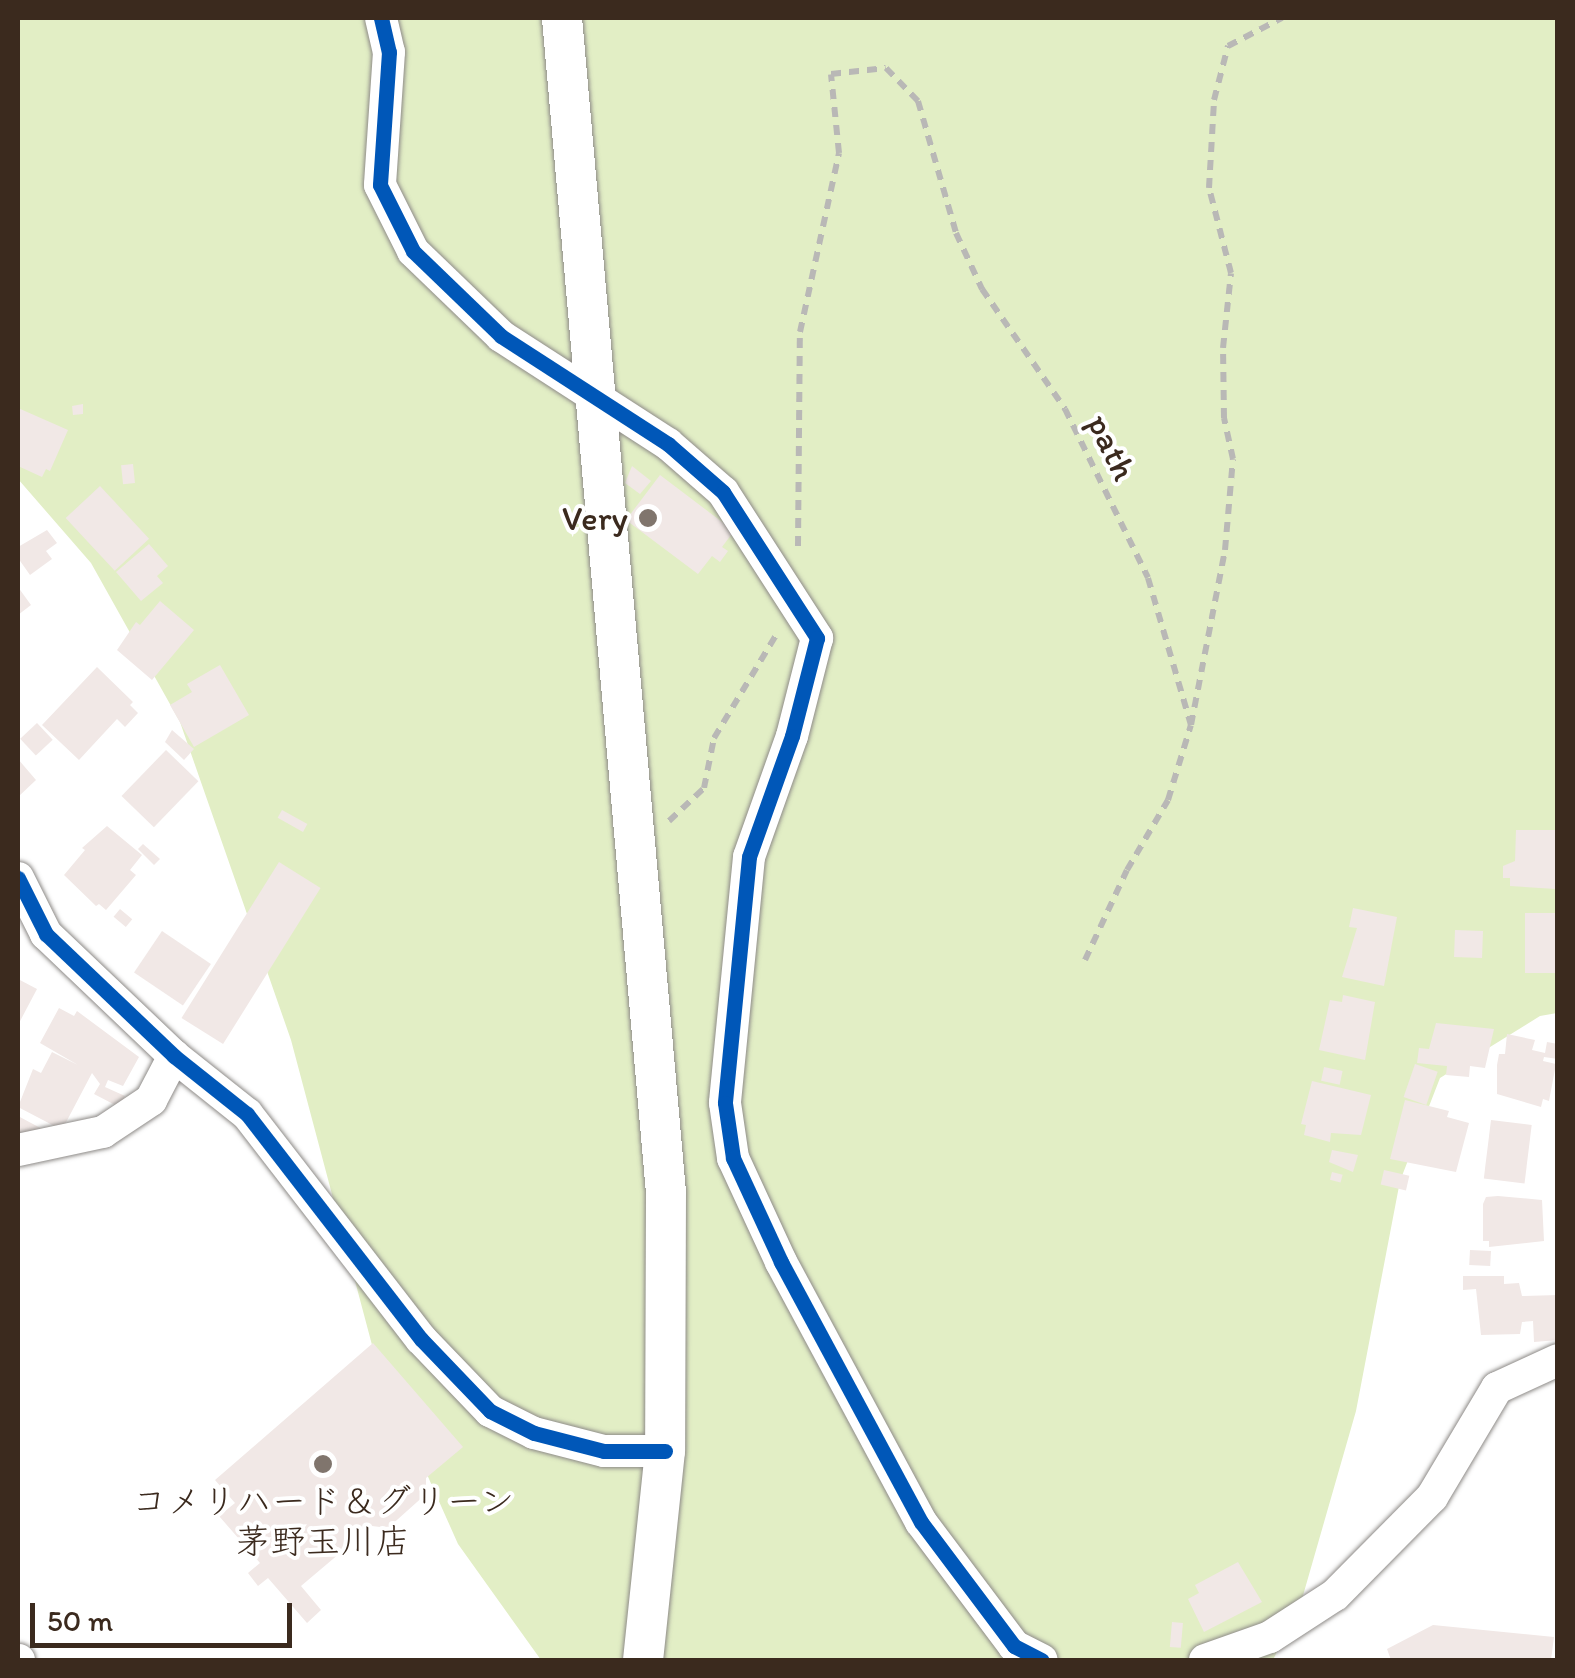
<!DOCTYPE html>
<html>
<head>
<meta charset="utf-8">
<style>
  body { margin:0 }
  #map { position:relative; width:1575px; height:1678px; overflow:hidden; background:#fff; font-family:Itim,"Klee One",sans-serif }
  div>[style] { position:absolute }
  .green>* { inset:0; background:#e2eec5 }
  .building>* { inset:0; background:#f1e8e6; transform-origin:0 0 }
  .path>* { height:6px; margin-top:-3px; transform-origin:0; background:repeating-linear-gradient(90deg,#b9b8b6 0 10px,transparent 0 18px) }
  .roads { filter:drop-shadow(0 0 2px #8e8b88) drop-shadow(0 0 2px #8e8b88) }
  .minor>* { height:32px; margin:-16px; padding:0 16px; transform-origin:16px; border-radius:16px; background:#fff }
  .tertiary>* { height:40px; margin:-20px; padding:0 20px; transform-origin:20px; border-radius:20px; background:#fff }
  .cycleway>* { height:15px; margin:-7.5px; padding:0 7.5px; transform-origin:7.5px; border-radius:7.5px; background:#0057b8 }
  .dots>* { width:28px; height:28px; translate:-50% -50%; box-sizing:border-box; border:5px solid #fff; border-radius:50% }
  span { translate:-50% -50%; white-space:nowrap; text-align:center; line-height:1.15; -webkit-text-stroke:8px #fff; paint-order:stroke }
  .street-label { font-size:35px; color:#3b2a1e }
  .poi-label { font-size:35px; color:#3b2a1e }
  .right { translate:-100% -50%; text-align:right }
  .frame { position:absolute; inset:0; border:20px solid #3b2a1e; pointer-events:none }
  .scale { position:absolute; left:30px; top:1603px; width:262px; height:45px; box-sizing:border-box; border:5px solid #3b2a1e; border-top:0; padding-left:12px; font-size:30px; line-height:35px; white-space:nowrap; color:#3b2a1e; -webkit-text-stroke:8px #fff; paint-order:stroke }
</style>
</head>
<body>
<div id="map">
  <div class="green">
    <i style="clip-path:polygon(18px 18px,1557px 18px,1557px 1013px,1540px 1016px,1440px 1078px,1400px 1181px,1356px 1411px,1302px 1599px,1273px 1660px,541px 1660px,458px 1544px,376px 1360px,291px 1040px,180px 722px,91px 563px,18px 479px)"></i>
  </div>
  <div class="building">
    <i style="clip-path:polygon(83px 404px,83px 414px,73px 415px,72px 406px)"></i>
    <i style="clip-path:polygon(18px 408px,68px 430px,50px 471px,46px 469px,42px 477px,18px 466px)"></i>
    <i style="left:133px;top:464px;width:19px;height:12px;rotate:84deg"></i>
    <i style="clip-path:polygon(632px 466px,651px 481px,640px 494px,625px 483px)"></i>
    <i style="clip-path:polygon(660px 475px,734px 531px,722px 547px,728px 551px,720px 562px,712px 556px,698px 574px,626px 520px)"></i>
    <i style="left:100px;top:486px;width:72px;height:47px;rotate:47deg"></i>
    <i style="clip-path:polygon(47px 530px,57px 543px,46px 551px,52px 559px,30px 575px,18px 558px,18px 547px)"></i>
    <i style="clip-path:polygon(149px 544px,168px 566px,157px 576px,163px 583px,141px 601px,116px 572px)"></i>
    <i style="clip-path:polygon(18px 587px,31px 605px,18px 615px)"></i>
    <i style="clip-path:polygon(160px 601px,194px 630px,152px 680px,117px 650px,136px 622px,140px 625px)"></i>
    <i style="clip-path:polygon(220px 665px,249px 715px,194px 747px,170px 705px,192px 692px,187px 684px)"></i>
    <i style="clip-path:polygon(97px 667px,133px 702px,130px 705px,138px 713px,125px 727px,117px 719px,79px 760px,42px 725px)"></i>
    <i style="left:37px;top:723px;width:23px;height:23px;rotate:47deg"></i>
    <i style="clip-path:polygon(172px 730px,194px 749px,184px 760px,165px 742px)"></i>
    <i style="left:166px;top:750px;width:45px;height:64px;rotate:44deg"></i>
    <i style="clip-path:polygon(18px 759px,36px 780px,18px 797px)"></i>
    <i style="left:282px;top:810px;width:29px;height:9px;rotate:29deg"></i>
    <i style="clip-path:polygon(107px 826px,142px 855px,130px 870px,136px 875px,106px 910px,99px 904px,96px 906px,64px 875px,85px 850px,82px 848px)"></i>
    <i style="clip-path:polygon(1516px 830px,1555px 830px,1556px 889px,1510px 886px,1510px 878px,1503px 878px,1503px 866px,1515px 861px)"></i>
    <i style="clip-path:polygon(143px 844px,160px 859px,154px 865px,138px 849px)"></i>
    <i style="left:279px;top:862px;width:49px;height:184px;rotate:32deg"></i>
    <i style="clip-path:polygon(1353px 908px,1397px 917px,1384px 986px,1342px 977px,1357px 928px,1349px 927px)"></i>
    <i style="left:120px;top:909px;width:16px;height:10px;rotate:40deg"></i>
    <i style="left:1525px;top:913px;width:33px;height:60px"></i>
    <i style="left:1455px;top:930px;width:28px;height:27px;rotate:2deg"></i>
    <i style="left:162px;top:931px;width:59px;height:50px;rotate:34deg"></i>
    <i style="clip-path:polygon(18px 979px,37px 989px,18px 1025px)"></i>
    <i style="clip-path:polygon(1343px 995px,1375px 1002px,1365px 1060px,1319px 1050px,1330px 1000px,1342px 1002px)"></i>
    <i style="clip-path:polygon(59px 1008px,74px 1016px,77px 1011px,139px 1057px,123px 1086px,108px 1080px,105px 1087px,125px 1096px,119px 1107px,94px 1094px,100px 1084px,92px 1073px,62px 1130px,18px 1107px,33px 1069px,41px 1073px,52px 1052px,78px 1065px,40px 1043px)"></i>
    <i style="clip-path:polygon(1436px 1023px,1494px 1029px,1485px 1068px,1470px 1066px,1469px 1077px,1446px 1075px,1447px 1066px,1417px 1063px,1419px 1048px,1429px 1049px)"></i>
    <i style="clip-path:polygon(1507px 1034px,1535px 1040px,1532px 1050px,1545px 1053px,1547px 1042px,1558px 1044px,1558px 1059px,1544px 1057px,1543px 1061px,1556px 1064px,1549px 1101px,1543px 1099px,1541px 1107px,1497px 1094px,1497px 1065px,1499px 1054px,1505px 1054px)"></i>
    <i style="left:1415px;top:1064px;width:24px;height:35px;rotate:19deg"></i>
    <i style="left:1324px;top:1067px;width:19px;height:14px;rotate:12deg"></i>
    <i style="clip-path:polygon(1312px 1081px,1371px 1095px,1361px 1135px,1331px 1133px,1330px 1142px,1304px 1135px,1306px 1125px,1301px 1124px)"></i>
    <i style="clip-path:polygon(1405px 1100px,1449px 1111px,1447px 1117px,1469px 1123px,1456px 1172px,1390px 1159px)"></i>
    <i style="clip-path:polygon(18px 1116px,46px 1131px,18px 1149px)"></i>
    <i style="left:1491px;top:1120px;width:41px;height:59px;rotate:7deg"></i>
    <i style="clip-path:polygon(1332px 1150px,1358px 1155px,1353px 1172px,1329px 1162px)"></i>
    <i style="left:1384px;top:1170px;width:26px;height:15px;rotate:13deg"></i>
    <i style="left:1332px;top:1172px;width:11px;height:8px;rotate:15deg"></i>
    <i style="clip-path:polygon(1498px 1196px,1542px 1200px,1544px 1241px,1489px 1247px,1489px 1241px,1483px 1241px,1483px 1204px,1486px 1197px)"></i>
    <i style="left:1470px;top:1250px;width:21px;height:15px;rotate:3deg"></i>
    <i style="clip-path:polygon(1463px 1276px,1504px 1276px,1504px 1284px,1519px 1283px,1522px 1296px,1558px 1295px,1558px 1340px,1534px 1342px,1533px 1321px,1522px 1322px,1520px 1334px,1481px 1335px,1476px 1289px,1463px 1290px)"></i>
    <i style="clip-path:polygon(373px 1343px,463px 1447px,426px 1478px,426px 1494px,388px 1528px,372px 1526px,301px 1586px,321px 1610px,307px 1623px,268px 1578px,258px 1586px,248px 1573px,260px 1563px,219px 1516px,235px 1503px,215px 1480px)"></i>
    <i style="clip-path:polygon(1238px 1562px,1262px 1602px,1204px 1632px,1188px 1599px,1199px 1593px,1195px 1585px)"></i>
    <i style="left:1172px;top:1622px;width:11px;height:25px;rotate:5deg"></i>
    <i style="clip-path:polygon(1433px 1625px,1554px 1637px,1551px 1660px,1391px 1660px,1387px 1649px)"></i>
  </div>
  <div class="path">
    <i style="left:798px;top:546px;width:214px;rotate:-89.5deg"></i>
    <i style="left:800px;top:332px;width:183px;rotate:-77.7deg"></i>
    <i style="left:839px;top:153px;width:79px;rotate:-95.8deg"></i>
    <i style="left:831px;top:74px;width:55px;rotate:-6.2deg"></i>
    <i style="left:886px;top:68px;width:46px;rotate:45.9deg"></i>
    <i style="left:918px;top:101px;width:137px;rotate:73.9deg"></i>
    <i style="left:956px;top:233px;width:62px;rotate:65.1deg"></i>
    <i style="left:982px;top:289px;width:146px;rotate:55.3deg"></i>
    <i style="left:1065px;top:409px;width:188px;rotate:63.8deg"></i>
    <i style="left:1148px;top:578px;width:153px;rotate:73.7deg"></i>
    <i style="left:1191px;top:725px;width:178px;rotate:-79deg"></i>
    <i style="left:1225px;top:550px;width:91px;rotate:-85deg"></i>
    <i style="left:1233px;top:459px;width:42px;rotate:-102.4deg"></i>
    <i style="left:1224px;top:418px;width:70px;rotate:-90.8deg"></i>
    <i style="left:1223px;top:348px;width:75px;rotate:-83.9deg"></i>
    <i style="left:1231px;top:273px;width:88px;rotate:-104.5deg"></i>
    <i style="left:1209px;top:188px;width:88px;rotate:-86.7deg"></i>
    <i style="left:1214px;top:100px;width:56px;rotate:-75.5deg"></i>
    <i style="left:1228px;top:46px;width:61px;rotate:-27.4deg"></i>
    <i style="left:669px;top:821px;width:48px;rotate:-43.3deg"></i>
    <i style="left:704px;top:788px;width:51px;rotate:-78.7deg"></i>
    <i style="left:714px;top:738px;width:124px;rotate:-58.9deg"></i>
    <i style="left:1085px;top:960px;width:99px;rotate:-65deg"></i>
    <i style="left:1127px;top:870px;width:81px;rotate:-59.6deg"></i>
    <i style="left:1168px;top:800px;width:78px;rotate:-73deg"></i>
  </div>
  <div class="roads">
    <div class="minor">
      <i style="left:381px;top:18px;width:35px;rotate:77deg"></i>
      <i style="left:389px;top:52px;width:133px;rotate:93.9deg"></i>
      <i style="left:380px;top:185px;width:74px;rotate:63.4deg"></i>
      <i style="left:413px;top:251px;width:122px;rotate:44deg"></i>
      <i style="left:501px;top:336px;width:199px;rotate:32.9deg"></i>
      <i style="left:668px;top:444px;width:73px;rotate:41.1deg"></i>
      <i style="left:723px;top:492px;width:174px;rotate:57.2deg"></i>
      <i style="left:817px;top:638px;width:101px;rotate:104.3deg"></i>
      <i style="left:792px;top:736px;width:128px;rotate:109.6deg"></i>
      <i style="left:749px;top:857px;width:247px;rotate:95.6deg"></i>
      <i style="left:725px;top:1103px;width:56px;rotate:81.7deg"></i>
      <i style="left:733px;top:1158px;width:115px;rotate:65.2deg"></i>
      <i style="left:781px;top:1262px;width:295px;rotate:61.7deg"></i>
      <i style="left:921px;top:1522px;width:155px;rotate:53.1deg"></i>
      <i style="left:1014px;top:1646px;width:31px;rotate:27deg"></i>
      <i style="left:18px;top:878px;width:63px;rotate:63.4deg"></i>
      <i style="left:46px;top:934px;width:177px;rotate:43.6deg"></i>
      <i style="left:174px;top:1056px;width:93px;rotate:38.5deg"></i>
      <i style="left:247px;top:1114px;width:284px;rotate:52.3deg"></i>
      <i style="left:421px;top:1339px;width:100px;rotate:46.2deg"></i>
      <i style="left:490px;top:1411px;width:49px;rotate:26.6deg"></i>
      <i style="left:534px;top:1433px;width:72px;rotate:14.4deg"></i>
      <i style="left:604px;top:1451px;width:61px"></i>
      <i style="left:18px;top:1150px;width:87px;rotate:-12deg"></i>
      <i style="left:103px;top:1132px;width:58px;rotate:-33.7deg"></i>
      <i style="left:151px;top:1100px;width:50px;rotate:-62.4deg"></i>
      <i style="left:18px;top:1660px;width:1px"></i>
      <i style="left:1205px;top:1660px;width:69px;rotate:-19.5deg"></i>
      <i style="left:1270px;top:1637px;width:77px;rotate:-32.9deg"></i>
      <i style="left:1335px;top:1595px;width:138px;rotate:-45.3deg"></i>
      <i style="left:1432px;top:1497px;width:127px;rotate:-59.2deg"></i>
      <i style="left:1497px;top:1388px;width:67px;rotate:-24.7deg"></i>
    </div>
    <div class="tertiary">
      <i style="left:562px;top:18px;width:1179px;rotate:84.94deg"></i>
      <i style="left:666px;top:1192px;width:259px;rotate:90.2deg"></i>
      <i style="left:665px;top:1451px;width:210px;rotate:96deg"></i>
    </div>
  </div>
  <div class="cycleway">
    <i style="left:381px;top:18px;width:35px;rotate:77deg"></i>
    <i style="left:389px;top:52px;width:133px;rotate:93.9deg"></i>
    <i style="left:380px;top:185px;width:74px;rotate:63.4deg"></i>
    <i style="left:413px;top:251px;width:122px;rotate:44deg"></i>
    <i style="left:501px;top:336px;width:199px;rotate:32.9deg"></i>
    <i style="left:668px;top:444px;width:73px;rotate:41.1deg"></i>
    <i style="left:723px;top:492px;width:174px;rotate:57.2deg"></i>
    <i style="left:817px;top:638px;width:101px;rotate:104.3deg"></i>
    <i style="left:792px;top:736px;width:128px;rotate:109.6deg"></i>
    <i style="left:749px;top:857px;width:247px;rotate:95.6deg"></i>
    <i style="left:725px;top:1103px;width:56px;rotate:81.7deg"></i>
    <i style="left:733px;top:1158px;width:115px;rotate:65.2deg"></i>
    <i style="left:781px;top:1262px;width:295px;rotate:61.7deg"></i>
    <i style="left:921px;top:1522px;width:155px;rotate:53.1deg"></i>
    <i style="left:1014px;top:1646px;width:31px;rotate:27deg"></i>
    <i style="left:18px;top:878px;width:63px;rotate:63.4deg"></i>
    <i style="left:46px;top:934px;width:177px;rotate:43.6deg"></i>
    <i style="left:174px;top:1056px;width:93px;rotate:38.5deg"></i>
    <i style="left:247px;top:1114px;width:284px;rotate:52.3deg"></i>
    <i style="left:421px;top:1339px;width:100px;rotate:46.2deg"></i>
    <i style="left:490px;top:1411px;width:49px;rotate:26.6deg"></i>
    <i style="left:534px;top:1433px;width:72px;rotate:14.4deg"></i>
    <i style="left:604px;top:1451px;width:61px"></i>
  </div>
  <div class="dots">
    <i style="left:648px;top:518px;background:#80756d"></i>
    <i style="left:323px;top:1464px;background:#80756d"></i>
  </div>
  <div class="street-label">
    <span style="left:1112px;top:447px;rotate:64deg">path</span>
  </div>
  <div class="poi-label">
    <span class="right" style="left:628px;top:518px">Very</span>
    <span style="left:323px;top:1521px">コメリハード＆グリーン<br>茅野玉川店</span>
  </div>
  <div class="frame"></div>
  <div class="scale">50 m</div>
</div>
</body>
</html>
